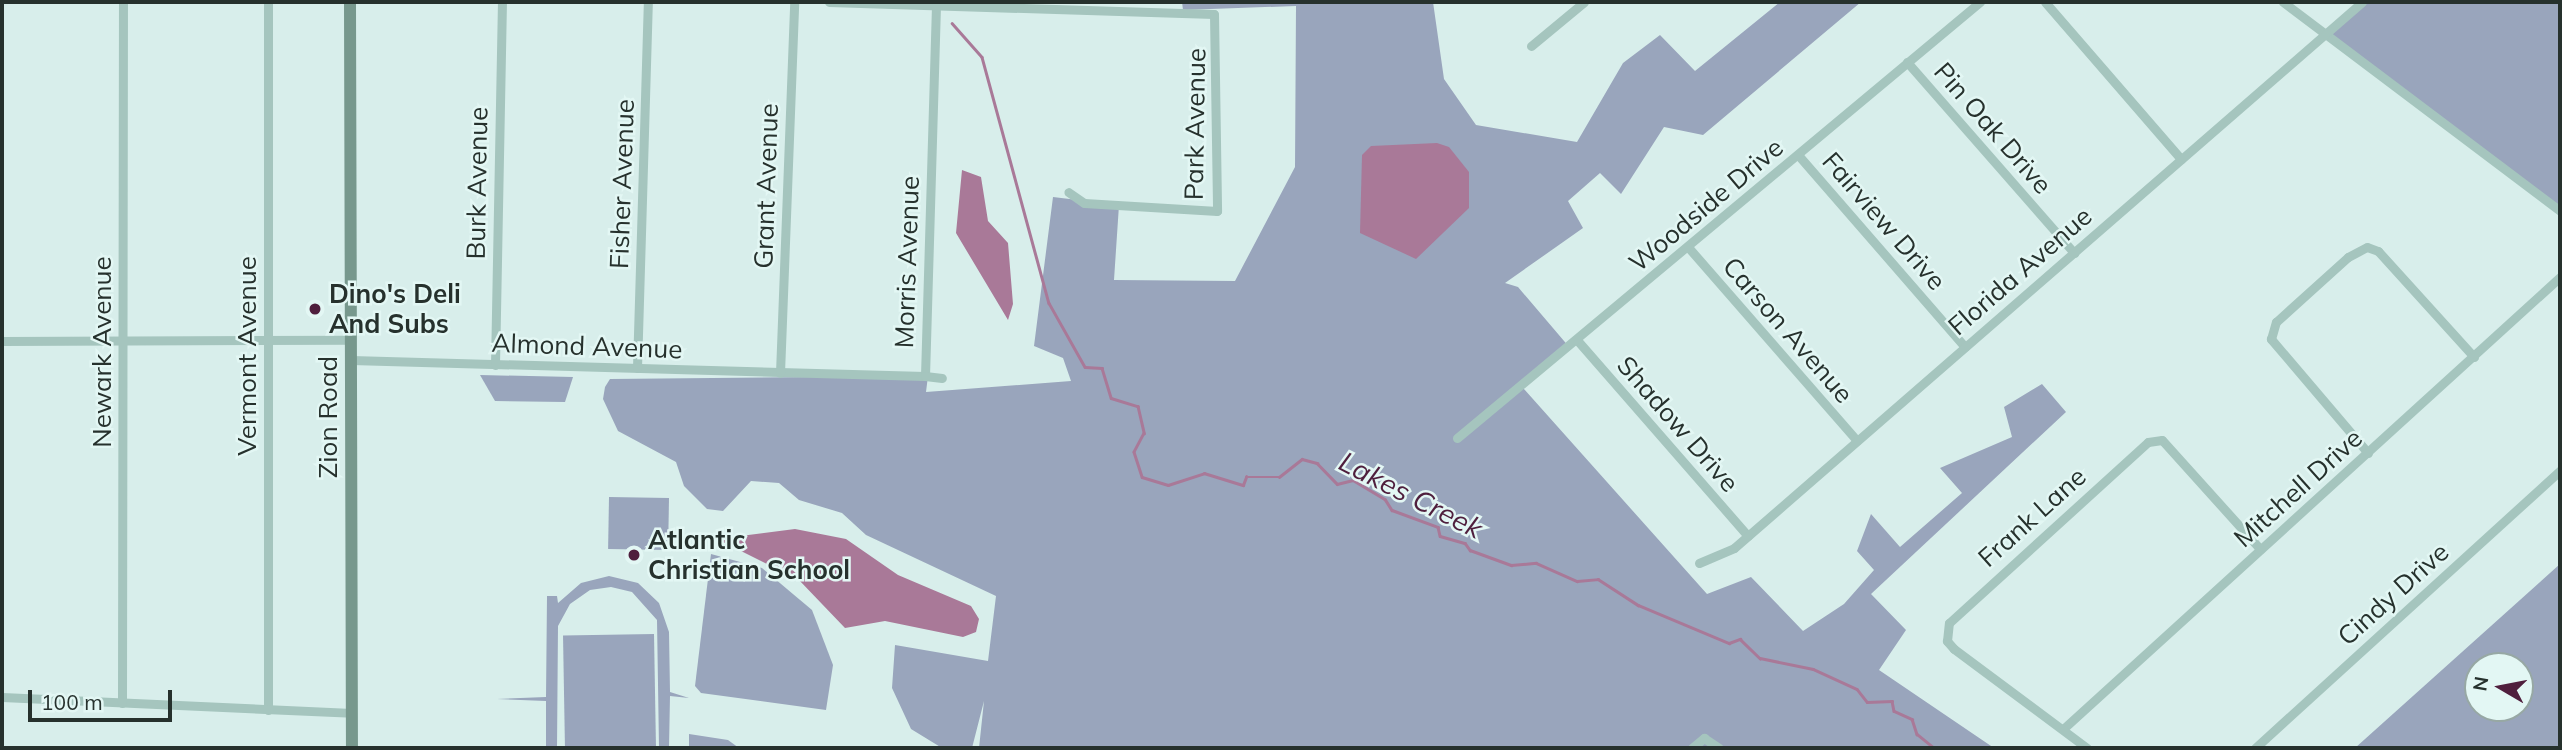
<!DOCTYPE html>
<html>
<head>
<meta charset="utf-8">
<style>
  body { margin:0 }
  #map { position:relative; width:2562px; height:750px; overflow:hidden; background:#d8eeeb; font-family:Mulish,sans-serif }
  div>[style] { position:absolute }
  .green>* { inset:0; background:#99a5bc; transform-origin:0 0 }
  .water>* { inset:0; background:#a97998 }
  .stream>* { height:2.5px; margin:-1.25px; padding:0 1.25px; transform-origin:1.25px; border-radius:1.25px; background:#a97998 }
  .street>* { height:9px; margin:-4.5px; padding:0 4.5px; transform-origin:4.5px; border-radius:4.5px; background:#a5c5be }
  .secondary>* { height:12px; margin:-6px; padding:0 6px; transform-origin:6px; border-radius:6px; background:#77988d }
  .dots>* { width:19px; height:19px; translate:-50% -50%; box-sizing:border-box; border:4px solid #e3f7f4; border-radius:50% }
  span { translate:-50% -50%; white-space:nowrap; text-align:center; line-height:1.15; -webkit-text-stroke:5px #e3f7f4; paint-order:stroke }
  .street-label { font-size:26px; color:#26312d }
  .poi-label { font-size:26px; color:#26312d; font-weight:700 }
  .left { translate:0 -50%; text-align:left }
  .water-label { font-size:28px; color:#4f1f3d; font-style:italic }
  .frame { position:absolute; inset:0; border:4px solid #26312d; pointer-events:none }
  .north { position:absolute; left:2464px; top:652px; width:70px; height:70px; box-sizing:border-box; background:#e3f7f4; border:2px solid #97a8a4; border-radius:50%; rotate:280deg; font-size:19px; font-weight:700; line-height:28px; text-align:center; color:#26312d }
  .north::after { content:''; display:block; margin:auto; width:24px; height:32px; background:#4f1f3d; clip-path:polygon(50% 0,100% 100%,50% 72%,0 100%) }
  .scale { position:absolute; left:28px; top:690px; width:144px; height:32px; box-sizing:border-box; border:4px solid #26312d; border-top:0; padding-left:9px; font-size:21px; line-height:24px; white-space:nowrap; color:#26312d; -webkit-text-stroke:5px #e3f7f4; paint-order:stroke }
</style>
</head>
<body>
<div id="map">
  <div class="green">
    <i style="clip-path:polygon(1182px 2px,1433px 2px,1444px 79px,1476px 125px,1577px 142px,1623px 63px,1660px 35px,1695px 71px,1780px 2px,1861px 2px,1703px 135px,1664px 127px,1621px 194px,1600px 173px,1568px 201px,1583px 228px,1505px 283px,1518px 287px,1570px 348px,1523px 388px,1707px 594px,1751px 577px,1803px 631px,1844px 604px,1874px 570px,1857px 551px,1871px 514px,1900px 547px,1962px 493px,1940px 468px,2012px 437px,2004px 407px,2042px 384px,2066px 412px,1871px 594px,1906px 630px,1879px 670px,1994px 748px,979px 748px,984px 701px,972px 748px,942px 748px,911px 729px,892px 688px,895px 645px,988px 661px,996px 596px,866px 535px,842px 513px,799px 500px,779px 483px,751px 481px,723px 511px,707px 509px,684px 486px,676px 462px,618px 431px,603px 399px,605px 387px,610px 379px,928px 376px,926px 392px,1071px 381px,1063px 358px,1034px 346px,1053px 197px,1119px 205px,1114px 280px,1235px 281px,1295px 167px,1296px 6px,1183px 10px)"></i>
    <i style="clip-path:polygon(2368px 2px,2560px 2px,2560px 209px,2328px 32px)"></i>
    <i style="clip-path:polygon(480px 375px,573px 377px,565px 402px,495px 401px)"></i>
    <i style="left:669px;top:498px;width:52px;height:60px;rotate:91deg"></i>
    <i style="clip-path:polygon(711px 554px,762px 568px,812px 610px,833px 665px,826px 710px,701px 693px,695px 686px)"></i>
    <i style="clip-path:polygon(evenodd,2560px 564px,2560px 748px,2355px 748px,2560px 564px,2478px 666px,2520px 666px,2520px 708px,2478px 708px,2478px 666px)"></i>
    <i style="clip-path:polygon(609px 576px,638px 583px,659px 603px,669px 632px,670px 692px,689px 698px,670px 696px,669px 748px,659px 748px,657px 620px,632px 592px,611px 587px,590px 590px,570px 604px,558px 626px,557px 748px,546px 748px,546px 701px,497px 699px,546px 697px,547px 596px,557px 596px,558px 603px,581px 583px)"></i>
    <i style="left:654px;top:634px;width:114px;height:91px;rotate:89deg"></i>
    <i style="clip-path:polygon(689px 734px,728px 740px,739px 748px,689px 748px)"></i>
  </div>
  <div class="water">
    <i style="clip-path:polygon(1437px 143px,1449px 147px,1469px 172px,1469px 208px,1416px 259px,1360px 233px,1362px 155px,1371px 146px)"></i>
    <i style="clip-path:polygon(962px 170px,981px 177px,988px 221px,1008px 243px,1013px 304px,1008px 320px,956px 233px)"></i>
    <i style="clip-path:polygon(795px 529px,846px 539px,898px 575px,971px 606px,979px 619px,976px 632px,963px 637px,885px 621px,845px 628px,799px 580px,717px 539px)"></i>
  </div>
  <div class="stream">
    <i style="left:952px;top:23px;width:45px;rotate:48.6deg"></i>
    <i style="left:982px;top:57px;width:255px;rotate:74.8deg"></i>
    <i style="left:1049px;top:303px;width:73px;rotate:60.6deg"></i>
    <i style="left:1085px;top:367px;width:17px;rotate:3deg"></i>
    <i style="left:1102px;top:368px;width:31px;rotate:73deg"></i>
    <i style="left:1111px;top:398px;width:28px;rotate:17deg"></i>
    <i style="left:1138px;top:406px;width:28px;rotate:77deg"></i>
    <i style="left:1144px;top:433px;width:21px;rotate:118deg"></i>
    <i style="left:1134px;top:452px;width:26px;rotate:72deg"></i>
    <i style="left:1142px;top:477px;width:27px;rotate:17deg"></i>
    <i style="left:1168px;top:485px;width:38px;rotate:-18deg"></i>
    <i style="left:1204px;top:473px;width:41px;rotate:17.1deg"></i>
    <i style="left:1243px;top:485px;width:9px;rotate:-69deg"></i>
    <i style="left:1246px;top:477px;width:33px"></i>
    <i style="left:1279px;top:477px;width:29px;rotate:-38deg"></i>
    <i style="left:1302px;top:459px;width:16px;rotate:15deg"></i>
    <i style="left:1317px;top:463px;width:29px;rotate:46deg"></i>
    <i style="left:1337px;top:484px;width:16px;rotate:-14deg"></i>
    <i style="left:1353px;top:480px;width:37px;rotate:31deg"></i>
    <i style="left:1385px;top:499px;width:13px;rotate:58deg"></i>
    <i style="left:1392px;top:510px;width:49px;rotate:20.3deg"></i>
    <i style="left:1438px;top:527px;width:9px;rotate:77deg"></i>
    <i style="left:1440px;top:536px;width:26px;rotate:16deg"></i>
    <i style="left:1465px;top:543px;width:9px;rotate:54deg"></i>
    <i style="left:1470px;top:550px;width:44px;rotate:20.1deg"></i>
    <i style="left:1511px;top:565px;width:25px;rotate:-5deg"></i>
    <i style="left:1536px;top:563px;width:45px;rotate:23.7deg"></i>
    <i style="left:1577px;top:581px;width:21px;rotate:-5deg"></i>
    <i style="left:1598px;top:579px;width:48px;rotate:33deg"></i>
    <i style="left:1638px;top:605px;width:99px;rotate:22.7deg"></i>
    <i style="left:1729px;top:643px;width:12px;rotate:-20deg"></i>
    <i style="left:1740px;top:639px;width:28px;rotate:44deg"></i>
    <i style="left:1760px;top:658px;width:54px;rotate:11.7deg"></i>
    <i style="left:1813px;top:669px;width:48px;rotate:24.4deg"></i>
    <i style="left:1857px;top:689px;width:16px;rotate:52deg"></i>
    <i style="left:1867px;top:702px;width:25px;rotate:-2deg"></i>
    <i style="left:1892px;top:701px;width:10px;rotate:79deg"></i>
    <i style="left:1894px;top:711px;width:20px;rotate:24deg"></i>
    <i style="left:1912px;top:719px;width:16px;rotate:72deg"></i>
    <i style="left:1917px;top:734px;width:22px;rotate:39deg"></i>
  </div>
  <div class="street">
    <i style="left:268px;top:2px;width:708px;rotate:90deg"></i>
    <i style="left:829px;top:2px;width:385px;rotate:1.8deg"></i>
    <i style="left:1214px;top:14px;width:197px;rotate:89.1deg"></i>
    <i style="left:1217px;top:211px;width:133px;rotate:-176.6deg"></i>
    <i style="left:1084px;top:203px;width:19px;rotate:-145deg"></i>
    <i style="left:2045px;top:2px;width:208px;rotate:49.1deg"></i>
    <i style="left:2283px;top:2px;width:347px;rotate:37deg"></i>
    <i style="left:1531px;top:46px;width:69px;rotate:-39.7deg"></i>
    <i style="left:1907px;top:62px;width:254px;rotate:48.8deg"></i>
    <i style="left:1799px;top:156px;width:253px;rotate:49deg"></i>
    <i style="left:1688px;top:247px;width:257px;rotate:48.9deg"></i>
    <i style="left:1577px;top:340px;width:260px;rotate:48.9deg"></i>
    <i style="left:2px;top:341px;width:349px;rotate:-0.2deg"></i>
    <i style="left:351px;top:360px;width:574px;rotate:1.6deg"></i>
    <i style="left:925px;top:376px;width:374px;rotate:-88.3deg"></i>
    <i style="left:495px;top:365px;width:363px;rotate:-88.9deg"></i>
    <i style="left:637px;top:368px;width:366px;rotate:-88.3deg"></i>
    <i style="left:780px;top:373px;width:371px;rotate:-87.8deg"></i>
    <i style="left:925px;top:376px;width:17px;rotate:7deg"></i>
    <i style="left:1457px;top:438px;width:681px;rotate:-39.82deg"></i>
    <i style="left:2368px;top:453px;width:150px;rotate:-130.4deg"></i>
    <i style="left:2271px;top:339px;width:18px;rotate:-74deg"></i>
    <i style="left:2276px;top:322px;width:97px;rotate:-42.1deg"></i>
    <i style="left:2348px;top:257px;width:21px;rotate:-28deg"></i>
    <i style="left:2367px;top:247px;width:12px;rotate:20deg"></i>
    <i style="left:2378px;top:251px;width:143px;rotate:47.8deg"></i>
    <i style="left:1699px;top:563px;width:38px;rotate:-23deg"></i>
    <i style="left:1734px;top:548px;width:832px;rotate:-41deg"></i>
    <i style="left:2px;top:697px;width:350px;rotate:2.6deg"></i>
    <i style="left:122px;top:703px;width:701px;rotate:-89.92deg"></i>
    <i style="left:2063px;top:729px;width:672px;rotate:-42.29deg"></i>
    <i style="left:1692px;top:748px;width:16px;rotate:-40deg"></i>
    <i style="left:1704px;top:738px;width:18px;rotate:34deg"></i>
    <i style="left:2087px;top:748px;width:166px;rotate:-143.3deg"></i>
    <i style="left:1954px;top:649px;width:11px;rotate:-131deg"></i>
    <i style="left:1947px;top:641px;width:18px;rotate:-84deg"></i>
    <i style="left:1949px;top:623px;width:269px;rotate:-42.3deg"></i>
    <i style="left:2148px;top:442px;width:14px;rotate:-8deg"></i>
    <i style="left:2162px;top:440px;width:147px;rotate:48deg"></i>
    <i style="left:2255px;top:748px;width:413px;rotate:-42.3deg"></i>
  </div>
  <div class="secondary">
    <i style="left:350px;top:2px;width:746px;rotate:89.85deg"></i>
  </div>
  <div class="dots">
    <i style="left:315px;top:309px;background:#4f1f3d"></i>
    <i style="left:634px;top:555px;background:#4f1f3d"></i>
  </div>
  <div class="street-label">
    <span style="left:1195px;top:124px;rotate:-89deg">Park Avenue</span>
    <span style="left:1993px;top:128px;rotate:49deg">Pin Oak Drive</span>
    <span style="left:477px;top:183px;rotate:-89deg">Burk Avenue</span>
    <span style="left:622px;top:184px;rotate:-88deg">Fisher Avenue</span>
    <span style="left:766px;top:186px;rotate:-88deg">Grant Avenue</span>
    <span style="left:1706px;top:205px;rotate:-40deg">Woodside Drive</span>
    <span style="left:1884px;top:221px;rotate:49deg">Fairview Drive</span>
    <span style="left:907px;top:262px;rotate:-88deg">Morris Avenue</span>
    <span style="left:2020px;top:271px;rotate:-41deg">Florida Avenue</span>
    <span style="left:1788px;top:330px;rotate:49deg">Carson Avenue</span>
    <span style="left:587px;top:346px;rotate:2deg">Almond Avenue</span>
    <span style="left:102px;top:352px;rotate:-90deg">Newark Avenue</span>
    <span style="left:247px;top:356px;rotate:-90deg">Vermont Avenue</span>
    <span style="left:328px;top:417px;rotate:-90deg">Zion Road</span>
    <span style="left:1678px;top:424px;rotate:49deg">Shadow Drive</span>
    <span style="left:2298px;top:488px;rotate:-42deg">Mitchell Drive</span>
    <span style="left:2032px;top:517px;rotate:-42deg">Frank Lane</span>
    <span style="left:2393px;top:594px;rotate:-42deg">Cindy Drive</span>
  </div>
  <div class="poi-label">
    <span class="left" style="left:329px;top:309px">Dino's Deli<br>And Subs</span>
    <span class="left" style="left:648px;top:555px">Atlantic<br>Christian School</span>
  </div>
  <div class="water-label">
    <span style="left:1411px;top:495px;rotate:27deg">Lakes Creek</span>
  </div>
  <div class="frame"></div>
  <div class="north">N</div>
  <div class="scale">100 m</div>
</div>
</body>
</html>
